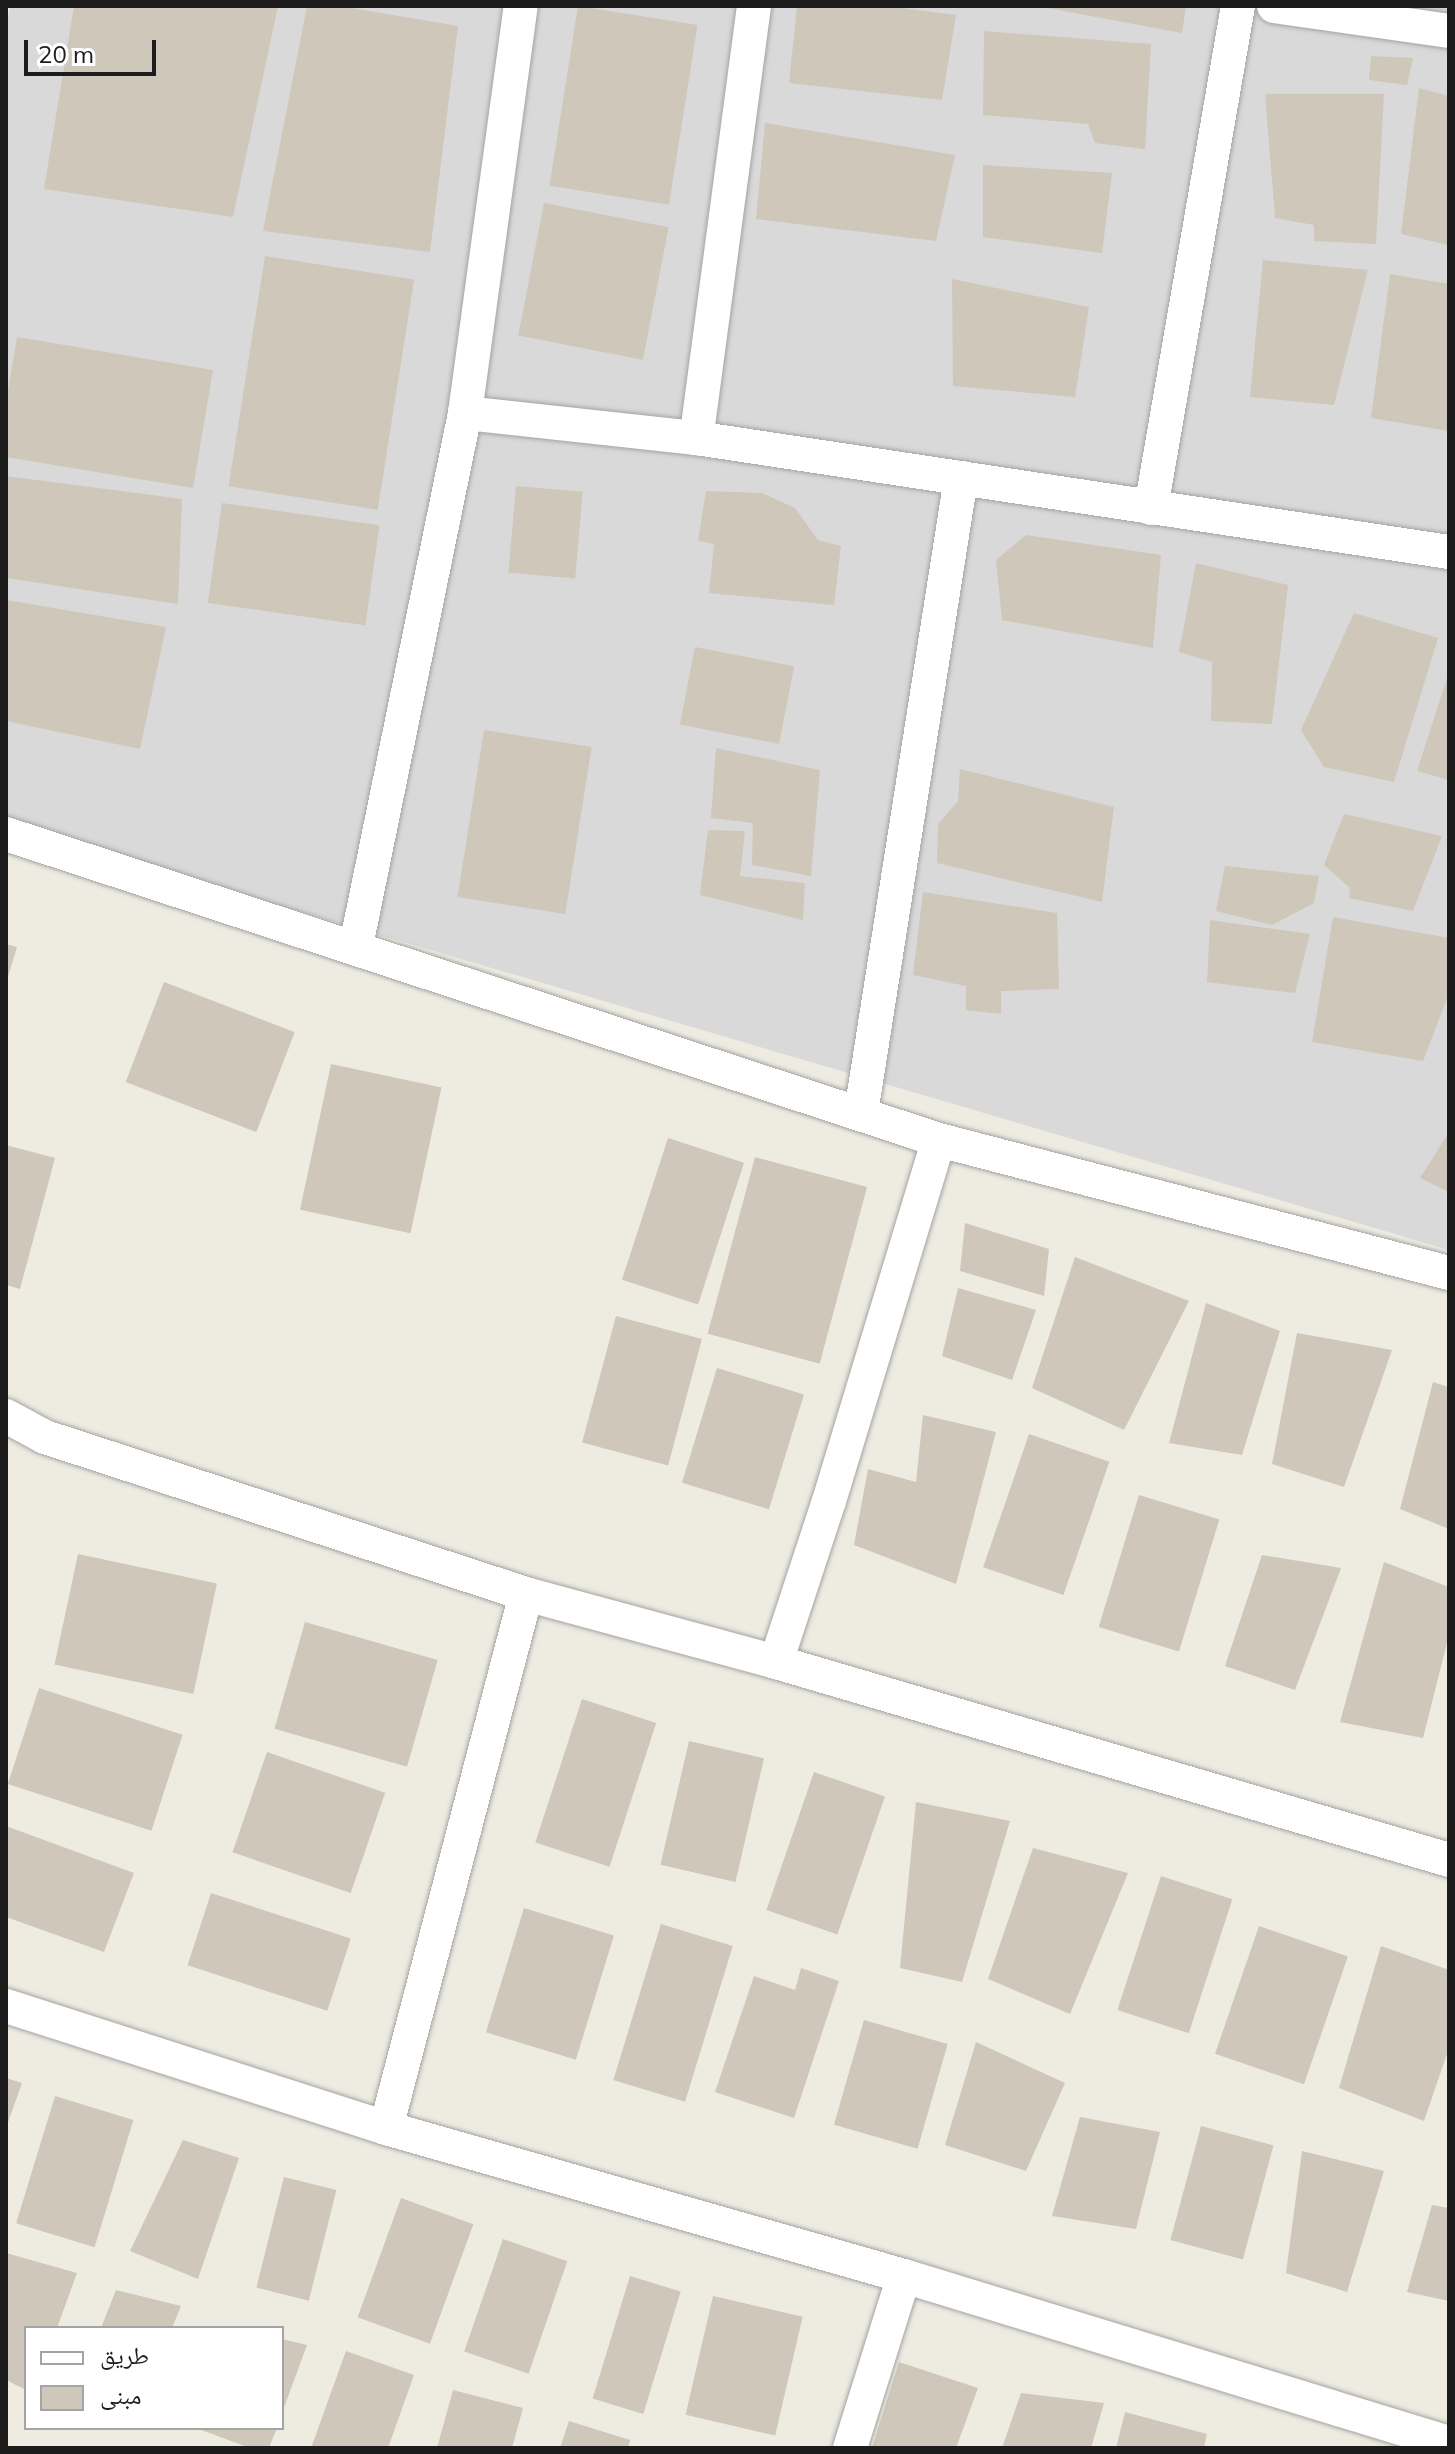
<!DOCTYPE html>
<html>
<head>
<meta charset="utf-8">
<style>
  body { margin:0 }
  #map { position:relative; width:1455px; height:2454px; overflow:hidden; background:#eeece1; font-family:Mulish,"Noto Naskh Arabic",sans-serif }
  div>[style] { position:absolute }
  .residential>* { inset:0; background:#dad9d9 }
  .building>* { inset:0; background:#cec7ba; transform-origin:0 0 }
  .roads { filter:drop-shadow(0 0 2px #a3a3a3) drop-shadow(0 0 2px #a3a3a3) }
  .minor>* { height:34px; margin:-17px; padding:0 17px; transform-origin:17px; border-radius:17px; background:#fff }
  span { translate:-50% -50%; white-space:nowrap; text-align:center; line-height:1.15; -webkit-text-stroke:6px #fff; paint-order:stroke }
  .frame { position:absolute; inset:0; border:8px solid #1c1c1c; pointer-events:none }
  .legend { position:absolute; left:24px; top:2326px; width:260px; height:104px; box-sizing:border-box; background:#fff; border:2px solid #a4a4a4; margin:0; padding:10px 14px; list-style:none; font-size:24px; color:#1c1c1c }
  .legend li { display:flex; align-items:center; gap:16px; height:40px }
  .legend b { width:40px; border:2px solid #a4a4a4 }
  .scale { position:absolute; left:24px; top:40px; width:132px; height:36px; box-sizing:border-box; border:4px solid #1c1c1c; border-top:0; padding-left:10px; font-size:24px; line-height:28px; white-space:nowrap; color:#1c1c1c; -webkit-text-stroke:6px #fff; paint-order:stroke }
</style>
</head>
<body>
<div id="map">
  <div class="residential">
    <i style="clip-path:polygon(10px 6px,1449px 6px,1449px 1250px,6px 825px,6px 29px)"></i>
  </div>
  <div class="building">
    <i style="clip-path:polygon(74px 6px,278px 6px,233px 217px,44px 189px)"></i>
    <i style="clip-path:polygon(307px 6px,340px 6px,458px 26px,430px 252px,263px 231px)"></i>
    <i style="left:578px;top:6px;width:121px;height:182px;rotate:9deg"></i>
    <i style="clip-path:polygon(797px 6px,886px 6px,956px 15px,942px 100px,789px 83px)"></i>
    <i style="clip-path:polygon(1037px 6px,1186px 6px,1182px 33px)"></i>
    <i style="clip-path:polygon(984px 31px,1151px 44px,1145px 149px,1095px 143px,1088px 124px,983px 115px)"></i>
    <i style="clip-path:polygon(1371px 56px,1413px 58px,1407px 85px,1369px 80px)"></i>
    <i style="clip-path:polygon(1419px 88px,1449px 96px,1449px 245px,1401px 234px)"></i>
    <i style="clip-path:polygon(1265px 94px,1384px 94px,1376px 244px,1314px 241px,1314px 225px,1275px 218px)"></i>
    <i style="clip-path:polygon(765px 123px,955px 155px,936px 241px,756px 219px)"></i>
    <i style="clip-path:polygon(983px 165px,1112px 173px,1102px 253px,983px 237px)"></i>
    <i style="left:544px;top:203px;width:127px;height:135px;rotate:11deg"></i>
    <i style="left:265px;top:256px;width:151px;height:233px;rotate:9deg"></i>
    <i style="clip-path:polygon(1263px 260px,1368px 270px,1334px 405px,1250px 397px)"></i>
    <i style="clip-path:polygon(1390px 274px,1449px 284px,1449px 431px,1371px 418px)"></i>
    <i style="clip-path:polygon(952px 279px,1089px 307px,1075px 397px,953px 386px)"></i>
    <i style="clip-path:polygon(17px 337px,213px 370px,193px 488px,6px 457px,6px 402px)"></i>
    <i style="clip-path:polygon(6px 476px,182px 499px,178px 604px,6px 578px)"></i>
    <i style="left:516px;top:486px;width:67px;height:87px;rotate:5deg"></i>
    <i style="clip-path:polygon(706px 491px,762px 493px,795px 508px,818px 540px,841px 546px,834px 605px,709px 593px,714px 544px,698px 541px)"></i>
    <i style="left:222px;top:503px;width:159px;height:101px;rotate:8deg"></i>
    <i style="clip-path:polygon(1026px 535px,1161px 555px,1153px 648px,1002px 620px,996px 560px)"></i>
    <i style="clip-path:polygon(1196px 563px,1288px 585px,1272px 724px,1211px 721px,1212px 662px,1179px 652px)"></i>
    <i style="clip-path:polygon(6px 600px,166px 627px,140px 749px,6px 721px)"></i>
    <i style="clip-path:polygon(1354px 613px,1438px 638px,1394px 782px,1324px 767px,1301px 730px)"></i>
    <i style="left:695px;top:647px;width:101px;height:79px;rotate:11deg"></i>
    <i style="clip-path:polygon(1448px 675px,1449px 675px,1449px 780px,1417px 771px)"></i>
    <i style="left:484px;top:730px;width:109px;height:169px;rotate:9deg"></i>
    <i style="clip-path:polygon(716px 748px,820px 770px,811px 876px,752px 865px,753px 823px,711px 818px)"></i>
    <i style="clip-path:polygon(960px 769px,1114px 807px,1102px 902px,937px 863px,938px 824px,958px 801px)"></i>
    <i style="clip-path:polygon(1344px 814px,1442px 836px,1413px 911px,1349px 898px,1350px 888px,1324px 865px)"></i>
    <i style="clip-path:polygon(708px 830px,745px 831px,740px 876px,805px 883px,803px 920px,700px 895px)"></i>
    <i style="clip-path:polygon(1225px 866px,1319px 876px,1314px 903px,1272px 925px,1216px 911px)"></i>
    <i style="clip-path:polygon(923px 892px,1057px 913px,1059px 989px,1001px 991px,1001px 1014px,966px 1010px,966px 986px,913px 975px)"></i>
    <i style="clip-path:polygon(1333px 917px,1449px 938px,1449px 993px,1423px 1061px,1312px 1042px)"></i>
    <i style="clip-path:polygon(1210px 920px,1310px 934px,1295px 993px,1207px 982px)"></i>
    <i style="clip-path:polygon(6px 944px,17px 947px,7px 980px,6px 980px)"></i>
    <i style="left:164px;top:982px;width:140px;height:107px;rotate:21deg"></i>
    <i style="left:331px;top:1064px;width:113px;height:149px;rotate:12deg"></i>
    <i style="clip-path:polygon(1449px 1132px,1449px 1192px,1420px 1178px)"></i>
    <i style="left:668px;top:1138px;width:80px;height:149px;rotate:18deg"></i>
    <i style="clip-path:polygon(6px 1145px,55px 1158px,20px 1289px,6px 1285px)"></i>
    <i style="left:755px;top:1157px;width:116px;height:183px;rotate:15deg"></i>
    <i style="clip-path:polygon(965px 1223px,1049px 1249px,1044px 1296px,960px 1271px)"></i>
    <i style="clip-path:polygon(1075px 1257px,1189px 1301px,1124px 1430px,1032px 1388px)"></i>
    <i style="clip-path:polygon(958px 1288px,1036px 1310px,1012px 1380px,942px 1356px)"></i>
    <i style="clip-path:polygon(1206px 1303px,1280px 1331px,1242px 1455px,1169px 1443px)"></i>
    <i style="left:616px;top:1316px;width:89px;height:131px;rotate:15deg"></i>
    <i style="clip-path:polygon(1297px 1333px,1392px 1350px,1344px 1487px,1272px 1464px)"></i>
    <i style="left:717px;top:1368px;width:91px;height:120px;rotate:17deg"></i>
    <i style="clip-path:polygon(1433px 1382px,1449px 1387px,1449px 1529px,1400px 1509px)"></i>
    <i style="clip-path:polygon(923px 1415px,996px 1432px,956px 1584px,854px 1545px,868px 1469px,916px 1482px)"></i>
    <i style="left:1029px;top:1434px;width:85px;height:141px;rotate:19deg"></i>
    <i style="left:1139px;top:1495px;width:84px;height:138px;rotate:17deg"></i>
    <i style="left:78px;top:1554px;width:142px;height:113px;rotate:12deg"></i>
    <i style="clip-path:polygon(1262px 1555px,1341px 1568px,1295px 1690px,1225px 1666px)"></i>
    <i style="clip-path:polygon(1384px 1562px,1449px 1587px,1449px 1635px,1423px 1738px,1340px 1722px)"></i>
    <i style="left:305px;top:1622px;width:138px;height:111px;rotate:16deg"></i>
    <i style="left:39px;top:1688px;width:151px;height:101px;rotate:18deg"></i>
    <i style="left:582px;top:1699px;width:78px;height:151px;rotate:18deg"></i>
    <i style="left:689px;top:1741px;width:77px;height:127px;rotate:13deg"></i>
    <i style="left:267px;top:1752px;width:125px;height:106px;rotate:19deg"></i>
    <i style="left:814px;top:1772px;width:75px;height:146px;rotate:19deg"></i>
    <i style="clip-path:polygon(916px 1802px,1010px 1821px,962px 1982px,900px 1968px)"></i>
    <i style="clip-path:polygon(6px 1826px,134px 1873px,104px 1952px,6px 1917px)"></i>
    <i style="clip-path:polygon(1033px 1848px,1128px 1873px,1070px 2014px,988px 1979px)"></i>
    <i style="left:1161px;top:1876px;width:75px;height:141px;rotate:18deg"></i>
    <i style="left:211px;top:1893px;width:147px;height:76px;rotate:18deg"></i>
    <i style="left:524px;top:1908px;width:94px;height:130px;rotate:17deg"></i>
    <i style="left:661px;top:1924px;width:75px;height:163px;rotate:17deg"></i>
    <i style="left:1259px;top:1926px;width:94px;height:135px;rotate:19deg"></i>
    <i style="clip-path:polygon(1381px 1946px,1449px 1970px,1449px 2048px,1424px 2121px,1339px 2088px)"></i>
    <i style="clip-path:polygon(801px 1968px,839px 1981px,794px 2118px,715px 2092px,754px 1976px,795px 1990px)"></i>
    <i style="left:864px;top:2020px;width:87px;height:109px;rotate:16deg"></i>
    <i style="clip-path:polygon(976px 2042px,1065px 2083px,1026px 2171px,945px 2145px)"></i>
    <i style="clip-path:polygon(6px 2078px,22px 2083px,6px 2128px)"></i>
    <i style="left:55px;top:2096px;width:82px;height:133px;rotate:17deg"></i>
    <i style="clip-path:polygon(1080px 2117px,1160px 2132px,1136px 2229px,1052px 2216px)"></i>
    <i style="left:1201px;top:2126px;width:75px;height:118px;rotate:15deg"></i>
    <i style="clip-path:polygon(183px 2140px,239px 2158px,198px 2279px,130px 2251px)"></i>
    <i style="clip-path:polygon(1302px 2151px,1384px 2171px,1347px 2292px,1286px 2273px)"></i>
    <i style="left:284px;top:2177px;width:54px;height:114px;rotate:14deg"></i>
    <i style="left:401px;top:2198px;width:77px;height:127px;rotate:20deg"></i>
    <i style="clip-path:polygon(1432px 2205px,1449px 2208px,1449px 2301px,1407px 2292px)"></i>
    <i style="left:503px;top:2239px;width:68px;height:119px;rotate:19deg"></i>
    <i style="clip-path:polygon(6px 2253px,77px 2273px,57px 2328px,26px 2328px,26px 2390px,6px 2380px)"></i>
    <i style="left:630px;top:2276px;width:53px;height:128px;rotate:17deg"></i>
    <i style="clip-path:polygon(116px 2290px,181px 2306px,172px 2328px,101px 2328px)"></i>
    <i style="left:713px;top:2296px;width:92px;height:122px;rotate:13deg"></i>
    <i style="clip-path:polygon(282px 2339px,307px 2345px,282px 2413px)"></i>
    <i style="clip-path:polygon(346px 2351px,414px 2375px,388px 2448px,311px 2448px)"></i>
    <i style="clip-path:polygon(899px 2362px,978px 2388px,956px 2448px,872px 2448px)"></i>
    <i style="clip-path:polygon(453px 2390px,523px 2408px,512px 2448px,437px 2448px)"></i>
    <i style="clip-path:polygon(1021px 2393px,1104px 2403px,1091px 2448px,1002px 2448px)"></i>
    <i style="clip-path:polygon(1125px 2412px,1207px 2434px,1204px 2448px,1116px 2448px)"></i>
    <i style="clip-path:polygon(569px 2421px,630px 2440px,628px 2448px,560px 2448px)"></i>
    <i style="clip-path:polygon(196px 2428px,277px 2428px,269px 2448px,250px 2448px)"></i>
  </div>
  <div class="roads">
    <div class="minor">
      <i style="left:754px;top:6px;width:436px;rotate:97.6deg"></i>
      <i style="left:696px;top:438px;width:762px;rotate:8.61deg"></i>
      <i style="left:1274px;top:6px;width:177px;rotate:8.1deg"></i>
      <i style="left:465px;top:413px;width:232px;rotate:6.2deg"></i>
      <i style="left:1151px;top:508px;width:509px;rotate:-80.17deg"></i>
      <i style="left:6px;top:834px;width:982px;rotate:18.16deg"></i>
      <i style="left:356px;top:946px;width:544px;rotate:-78.44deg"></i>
      <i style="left:465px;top:413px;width:411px;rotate:-82.2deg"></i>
      <i style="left:861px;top:1113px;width:643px;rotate:-81.05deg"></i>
      <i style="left:6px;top:1416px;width:44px;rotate:28.3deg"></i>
      <i style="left:45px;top:1437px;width:506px;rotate:18.08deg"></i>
      <i style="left:526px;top:1594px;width:259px;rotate:15.2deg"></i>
      <i style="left:776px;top:1662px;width:702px;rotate:16.39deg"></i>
      <i style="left:776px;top:1662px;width:169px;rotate:-71.8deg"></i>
      <i style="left:829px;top:1501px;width:377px;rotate:-73.1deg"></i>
      <i style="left:939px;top:1140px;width:527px;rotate:14.62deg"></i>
      <i style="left:6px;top:2006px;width:399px;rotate:17.8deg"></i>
      <i style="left:386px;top:2128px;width:539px;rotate:15.95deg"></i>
      <i style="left:904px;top:2276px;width:570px;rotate:17.04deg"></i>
      <i style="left:386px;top:2128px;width:552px;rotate:-75.31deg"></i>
      <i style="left:850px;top:2448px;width:180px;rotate:-72.6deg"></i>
    </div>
  </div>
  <div class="frame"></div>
  <ul class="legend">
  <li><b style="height:10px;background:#fff"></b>طريق</li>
  <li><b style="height:22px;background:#cec7ba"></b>مبنى</li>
  </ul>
  <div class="scale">20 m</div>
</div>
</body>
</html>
